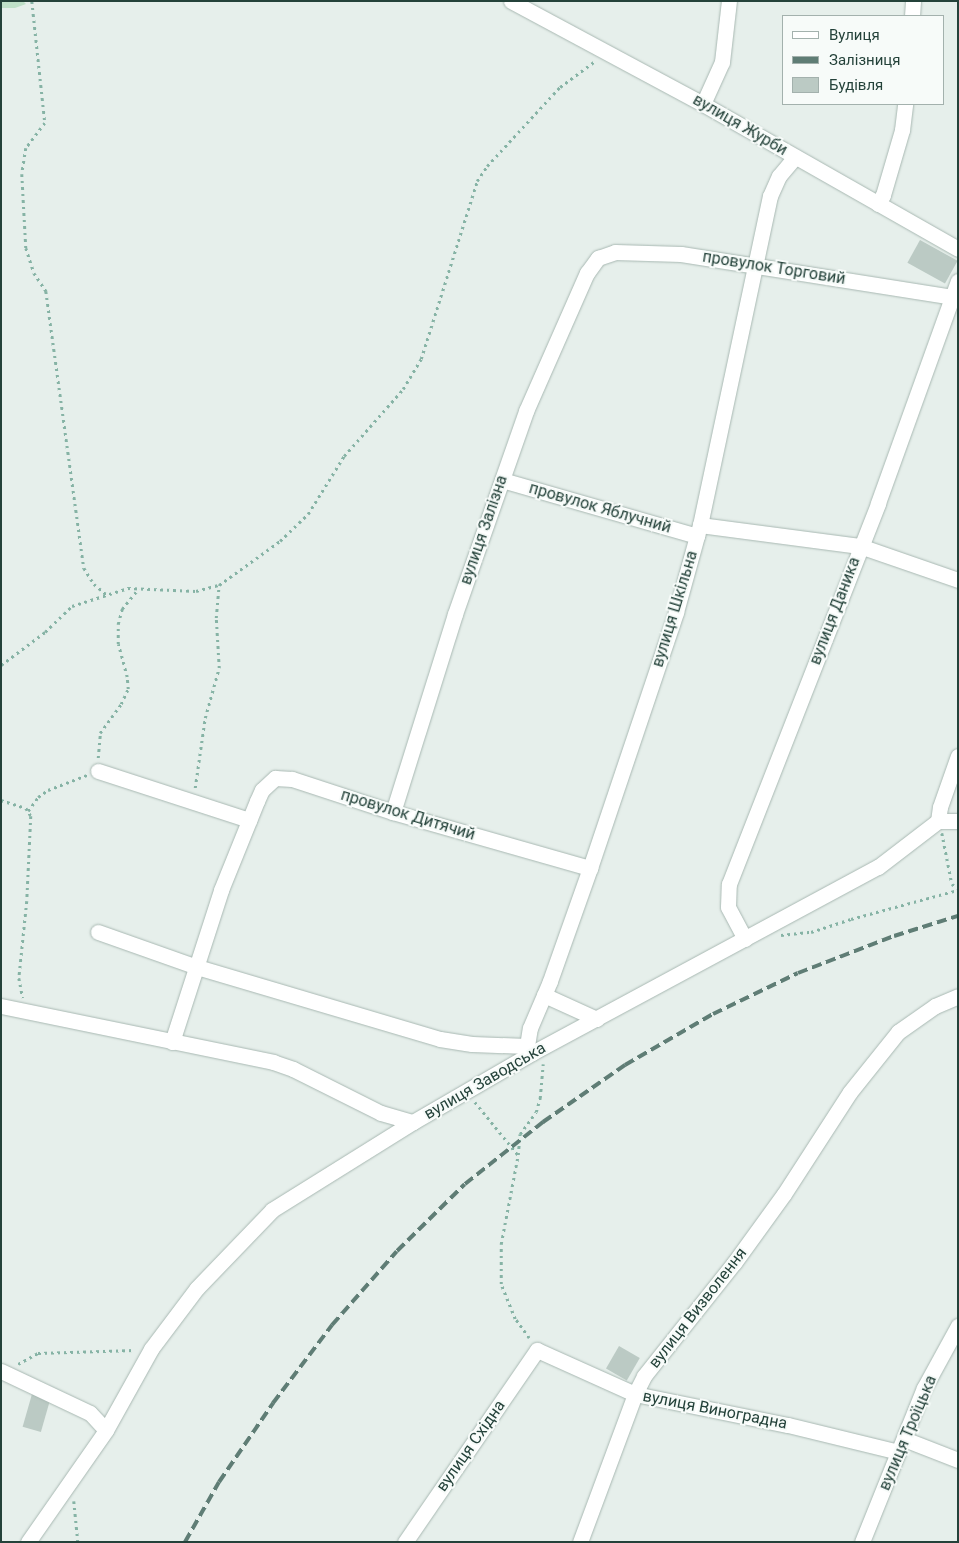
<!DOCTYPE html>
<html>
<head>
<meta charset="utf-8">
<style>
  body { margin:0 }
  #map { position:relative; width:959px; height:1543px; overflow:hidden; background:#e6efeb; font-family:Roboto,sans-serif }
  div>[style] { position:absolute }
  .green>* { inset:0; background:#bfe0c8 }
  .building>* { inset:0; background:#bbcac4; transform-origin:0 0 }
  .path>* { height:2.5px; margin-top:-1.25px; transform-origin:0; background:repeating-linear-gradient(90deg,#86b3a5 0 2.5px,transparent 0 6.5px) }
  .roads { filter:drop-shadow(0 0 1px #a8b8b2) drop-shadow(0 0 1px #a8b8b2) }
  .minor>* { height:15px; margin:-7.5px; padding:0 7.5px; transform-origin:7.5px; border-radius:7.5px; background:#fff }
  .rail>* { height:4px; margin-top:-2px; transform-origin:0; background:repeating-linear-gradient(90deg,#5f7d75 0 10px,transparent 0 15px) }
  span { translate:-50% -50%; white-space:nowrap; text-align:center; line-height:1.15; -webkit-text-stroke:4px #f7fbf9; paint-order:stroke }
  .street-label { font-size:16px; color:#24423a }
  .frame { position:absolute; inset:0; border:2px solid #24423a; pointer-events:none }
  .legend { position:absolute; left:782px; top:15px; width:162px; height:90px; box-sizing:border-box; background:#f7fbf9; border:1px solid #a3b1ad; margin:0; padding:6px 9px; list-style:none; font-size:15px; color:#24423a }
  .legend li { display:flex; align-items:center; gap:10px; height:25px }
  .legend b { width:25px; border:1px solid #a3b1ad }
</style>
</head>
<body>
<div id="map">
  <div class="green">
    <i style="clip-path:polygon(1px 1px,23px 1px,26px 4px,15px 8px,1px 8px)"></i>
  </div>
  <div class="building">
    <i style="left:920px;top:240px;width:43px;height:26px;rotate:29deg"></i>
    <i style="left:619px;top:1346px;width:24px;height:26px;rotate:30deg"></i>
    <i style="left:32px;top:1394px;width:19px;height:34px;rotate:16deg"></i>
  </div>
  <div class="path">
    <i style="left:32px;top:1px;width:123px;rotate:83.9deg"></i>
    <i style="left:45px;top:123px;width:31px;rotate:127deg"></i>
    <i style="left:26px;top:148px;width:26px;rotate:99deg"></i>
    <i style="left:22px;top:174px;width:74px;rotate:86.9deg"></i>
    <i style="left:26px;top:248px;width:26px;rotate:72deg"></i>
    <i style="left:34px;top:273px;width:22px;rotate:56deg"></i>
    <i style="left:46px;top:291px;width:280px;rotate:82.2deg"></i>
    <i style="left:84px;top:568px;width:19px;rotate:58deg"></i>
    <i style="left:94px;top:584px;width:16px;rotate:40deg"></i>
    <i style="left:1px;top:665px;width:55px;rotate:-36.9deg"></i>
    <i style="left:45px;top:632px;width:37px;rotate:-44deg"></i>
    <i style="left:72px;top:606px;width:59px;rotate:-17.8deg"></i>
    <i style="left:128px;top:588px;width:68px;rotate:2.5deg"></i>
    <i style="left:196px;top:591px;width:24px;rotate:-15deg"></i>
    <i style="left:219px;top:585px;width:75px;rotate:-35.8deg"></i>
    <i style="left:280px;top:541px;width:39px;rotate:-44deg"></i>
    <i style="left:308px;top:514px;width:68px;rotate:-58.2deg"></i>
    <i style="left:344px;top:456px;width:89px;rotate:-48.6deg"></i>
    <i style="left:403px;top:389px;width:35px;rotate:-59deg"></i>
    <i style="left:421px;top:359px;width:187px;rotate:-72.5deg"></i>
    <i style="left:477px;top:181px;width:18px;rotate:-56deg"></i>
    <i style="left:487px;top:166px;width:108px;rotate:-47.3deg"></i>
    <i style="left:560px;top:87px;width:44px;rotate:-36.6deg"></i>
    <i style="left:98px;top:758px;width:25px;rotate:-85deg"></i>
    <i style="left:100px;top:733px;width:36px;rotate:-54deg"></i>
    <i style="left:121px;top:704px;width:17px;rotate:-65deg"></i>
    <i style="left:128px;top:689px;width:12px;rotate:-95deg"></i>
    <i style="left:127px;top:677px;width:34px;rotate:-105deg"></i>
    <i style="left:118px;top:644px;width:20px;rotate:-90deg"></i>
    <i style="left:118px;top:624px;width:16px;rotate:-75deg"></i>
    <i style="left:122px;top:609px;width:26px;rotate:-51deg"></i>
    <i style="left:195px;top:788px;width:71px;rotate:-81.9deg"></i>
    <i style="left:205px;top:718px;width:52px;rotate:-74.4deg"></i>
    <i style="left:219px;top:668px;width:50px;rotate:-93.4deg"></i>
    <i style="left:216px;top:618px;width:33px;rotate:-85deg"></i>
    <i style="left:1px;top:800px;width:26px;rotate:18deg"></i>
    <i style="left:26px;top:808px;width:9px;rotate:58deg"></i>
    <i style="left:31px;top:816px;width:85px;rotate:92.7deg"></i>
    <i style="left:27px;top:901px;width:77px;rotate:95.9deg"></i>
    <i style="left:19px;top:978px;width:20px;rotate:79deg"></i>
    <i style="left:28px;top:811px;width:17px;rotate:-54deg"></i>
    <i style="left:38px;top:797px;width:12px;rotate:-35deg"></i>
    <i style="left:48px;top:790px;width:42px;rotate:-21deg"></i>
    <i style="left:942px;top:833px;width:52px;rotate:78.9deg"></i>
    <i style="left:952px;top:884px;width:7px;rotate:34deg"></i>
    <i style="left:781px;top:935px;width:30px;rotate:-6deg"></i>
    <i style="left:811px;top:932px;width:42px;rotate:-18deg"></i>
    <i style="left:851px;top:919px;width:111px;rotate:-15.2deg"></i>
    <i style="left:475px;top:1102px;width:68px;rotate:50.9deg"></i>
    <i style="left:529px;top:1338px;width:24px;rotate:-126deg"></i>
    <i style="left:515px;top:1319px;width:38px;rotate:-112deg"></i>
    <i style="left:501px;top:1284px;width:40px;rotate:-90deg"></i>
    <i style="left:501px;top:1244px;width:91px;rotate:-79.2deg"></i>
    <i style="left:518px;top:1155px;width:21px;rotate:-85deg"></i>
    <i style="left:520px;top:1134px;width:27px;rotate:-54deg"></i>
    <i style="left:536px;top:1112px;width:15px;rotate:-74deg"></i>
    <i style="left:540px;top:1098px;width:34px;rotate:-85deg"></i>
    <i style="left:18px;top:1364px;width:23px;rotate:-29deg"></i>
    <i style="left:38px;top:1353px;width:97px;rotate:-1.8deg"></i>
    <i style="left:74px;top:1501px;width:41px;rotate:84.4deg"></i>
  </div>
  <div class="roads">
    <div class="minor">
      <i style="left:511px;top:1px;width:218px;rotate:28.2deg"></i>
      <i style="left:703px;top:104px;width:293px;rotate:29.6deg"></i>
      <i style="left:912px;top:16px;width:15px;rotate:-86deg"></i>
      <i style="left:703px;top:104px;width:46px;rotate:-65.7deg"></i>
      <i style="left:722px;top:62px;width:61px;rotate:-83.5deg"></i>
      <i style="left:878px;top:204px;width:10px;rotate:-61deg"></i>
      <i style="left:883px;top:195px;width:68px;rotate:-73.7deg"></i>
      <i style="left:902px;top:130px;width:26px;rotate:-83deg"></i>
      <i style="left:502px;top:480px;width:203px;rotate:16deg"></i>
      <i style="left:700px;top:525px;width:161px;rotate:7.5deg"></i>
      <i style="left:860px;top:546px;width:104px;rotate:19.1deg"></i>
      <i style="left:98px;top:771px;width:159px;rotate:18deg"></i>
      <i style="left:393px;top:812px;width:207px;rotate:-72.6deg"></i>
      <i style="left:455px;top:614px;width:215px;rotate:-70.7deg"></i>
      <i style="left:526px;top:411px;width:151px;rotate:-66.2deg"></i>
      <i style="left:587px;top:273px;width:19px;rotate:-54deg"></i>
      <i style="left:598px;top:258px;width:18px;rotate:-19deg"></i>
      <i style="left:615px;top:252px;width:66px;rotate:1.7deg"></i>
      <i style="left:681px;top:254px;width:273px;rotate:9deg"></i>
      <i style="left:938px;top:821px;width:14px;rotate:-82deg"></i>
      <i style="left:940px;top:807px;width:54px;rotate:-70.6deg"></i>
      <i style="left:98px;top:932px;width:105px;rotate:19.5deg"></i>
      <i style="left:197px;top:967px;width:253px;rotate:16.5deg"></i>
      <i style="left:440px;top:1039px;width:32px;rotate:9deg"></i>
      <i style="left:472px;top:1044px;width:55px;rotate:2.1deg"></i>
      <i style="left:745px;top:939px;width:36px;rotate:-118deg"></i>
      <i style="left:728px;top:907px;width:23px;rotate:-88deg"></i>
      <i style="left:729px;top:884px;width:409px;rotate:-68.6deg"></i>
      <i style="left:878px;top:503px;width:236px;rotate:-70.2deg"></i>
      <i style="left:544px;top:995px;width:58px;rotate:24.4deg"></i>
      <i style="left:1px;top:1006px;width:278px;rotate:11.6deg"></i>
      <i style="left:273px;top:1062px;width:21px;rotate:19deg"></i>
      <i style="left:293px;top:1069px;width:98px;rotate:26.6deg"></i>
      <i style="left:381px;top:1113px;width:33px;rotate:16deg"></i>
      <i style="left:413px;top:1122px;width:138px;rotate:-30.1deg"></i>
      <i style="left:532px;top:1053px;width:393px;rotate:-28.3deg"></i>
      <i style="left:878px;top:867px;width:76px;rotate:-37.5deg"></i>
      <i style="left:938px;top:821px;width:20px"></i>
      <i style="left:172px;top:1042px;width:160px;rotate:-72.1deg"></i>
      <i style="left:221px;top:890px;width:96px;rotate:-68deg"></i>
      <i style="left:257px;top:801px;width:12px;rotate:-66deg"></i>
      <i style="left:262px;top:790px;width:18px;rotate:-43deg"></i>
      <i style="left:275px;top:778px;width:17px;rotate:3deg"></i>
      <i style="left:292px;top:779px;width:106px;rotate:18.1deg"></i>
      <i style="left:393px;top:812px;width:205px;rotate:15.9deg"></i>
      <i style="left:532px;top:1053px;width:9px;rotate:-126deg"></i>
      <i style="left:527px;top:1046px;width:18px;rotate:-81deg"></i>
      <i style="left:530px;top:1028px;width:51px;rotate:-66.9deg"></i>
      <i style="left:550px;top:981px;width:120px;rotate:-70.5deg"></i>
      <i style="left:590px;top:868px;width:270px;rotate:-71.4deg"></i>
      <i style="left:676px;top:612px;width:90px;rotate:-74.6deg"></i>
      <i style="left:700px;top:525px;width:336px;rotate:-78deg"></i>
      <i style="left:770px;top:196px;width:22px;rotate:-66deg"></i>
      <i style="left:779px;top:176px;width:25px;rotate:-50deg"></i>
      <i style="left:1px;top:1371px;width:98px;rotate:25.3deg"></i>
      <i style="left:90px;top:1413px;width:23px;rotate:47deg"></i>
      <i style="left:904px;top:1439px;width:58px;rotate:21.3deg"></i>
      <i style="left:28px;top:1542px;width:136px;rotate:-55.1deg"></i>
      <i style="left:106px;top:1430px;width:93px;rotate:-60.9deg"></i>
      <i style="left:151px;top:1349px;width:76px;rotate:-53deg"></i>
      <i style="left:197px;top:1288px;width:108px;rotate:-46.1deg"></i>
      <i style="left:272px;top:1210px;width:166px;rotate:-32deg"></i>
      <i style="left:405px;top:1542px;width:233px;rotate:-55.5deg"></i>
      <i style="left:537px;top:1350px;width:107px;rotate:24.2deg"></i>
      <i style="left:635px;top:1394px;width:156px;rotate:11.5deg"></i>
      <i style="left:788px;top:1425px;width:114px;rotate:13.7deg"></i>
      <i style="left:580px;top:1542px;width:158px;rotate:-69.6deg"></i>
      <i style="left:635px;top:1394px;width:20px;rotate:-63deg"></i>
      <i style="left:644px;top:1376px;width:144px;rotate:-51.5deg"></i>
      <i style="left:734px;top:1263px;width:85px;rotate:-54.1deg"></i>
      <i style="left:784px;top:1194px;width:121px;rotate:-57.1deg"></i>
      <i style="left:850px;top:1092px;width:77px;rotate:-51.3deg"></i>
      <i style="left:898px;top:1032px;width:45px;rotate:-35.1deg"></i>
      <i style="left:935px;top:1006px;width:25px;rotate:-23deg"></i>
      <i style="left:862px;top:1542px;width:166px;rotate:-68.1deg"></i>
      <i style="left:924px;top:1388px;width:71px;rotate:-61.3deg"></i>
    </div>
  </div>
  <div class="rail">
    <i style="left:185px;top:1542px;width:69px;rotate:-60.5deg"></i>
    <i style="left:219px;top:1482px;width:96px;rotate:-55.6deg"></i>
    <i style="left:273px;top:1403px;width:98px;rotate:-52.9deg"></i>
    <i style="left:332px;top:1325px;width:98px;rotate:-48.7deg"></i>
    <i style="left:397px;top:1251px;width:95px;rotate:-44.6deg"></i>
    <i style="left:465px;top:1184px;width:100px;rotate:-38.5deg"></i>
    <i style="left:543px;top:1122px;width:100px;rotate:-34.8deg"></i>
    <i style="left:625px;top:1065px;width:102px;rotate:-30.1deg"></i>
    <i style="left:713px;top:1014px;width:94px;rotate:-25.8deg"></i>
    <i style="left:798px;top:973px;width:103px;rotate:-21.1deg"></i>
    <i style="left:894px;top:936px;width:67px;rotate:-17.4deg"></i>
  </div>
  <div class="street-label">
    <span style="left:740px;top:125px;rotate:30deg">вулиця Журби</span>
    <span style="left:774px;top:268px;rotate:9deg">провулок Торговий</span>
    <span style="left:600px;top:508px;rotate:16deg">провулок Яблучний</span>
    <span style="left:484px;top:530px;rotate:-71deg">вулиця Залізна</span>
    <span style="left:675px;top:609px;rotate:-73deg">вулиця Шкільна</span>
    <span style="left:835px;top:611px;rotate:-69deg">вулиця Даника</span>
    <span style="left:408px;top:815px;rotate:17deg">провулок Дитячий</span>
    <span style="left:485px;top:1081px;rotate:-30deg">вулиця Заводська</span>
    <span style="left:698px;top:1308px;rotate:-52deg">вулиця Визволення</span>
    <span style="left:715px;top:1410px;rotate:11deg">вулиця Виноградна</span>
    <span style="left:908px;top:1433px;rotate:-67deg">вулиця Троїцька</span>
    <span style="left:471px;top:1446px;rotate:-55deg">вулиця Східна</span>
  </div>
  <div class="frame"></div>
  <ul class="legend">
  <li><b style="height:6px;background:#fff"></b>Вулиця</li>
  <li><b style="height:6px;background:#5f7d75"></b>Залізниця</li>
  <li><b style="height:14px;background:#bbcac4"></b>Будівля</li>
  </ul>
</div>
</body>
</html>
